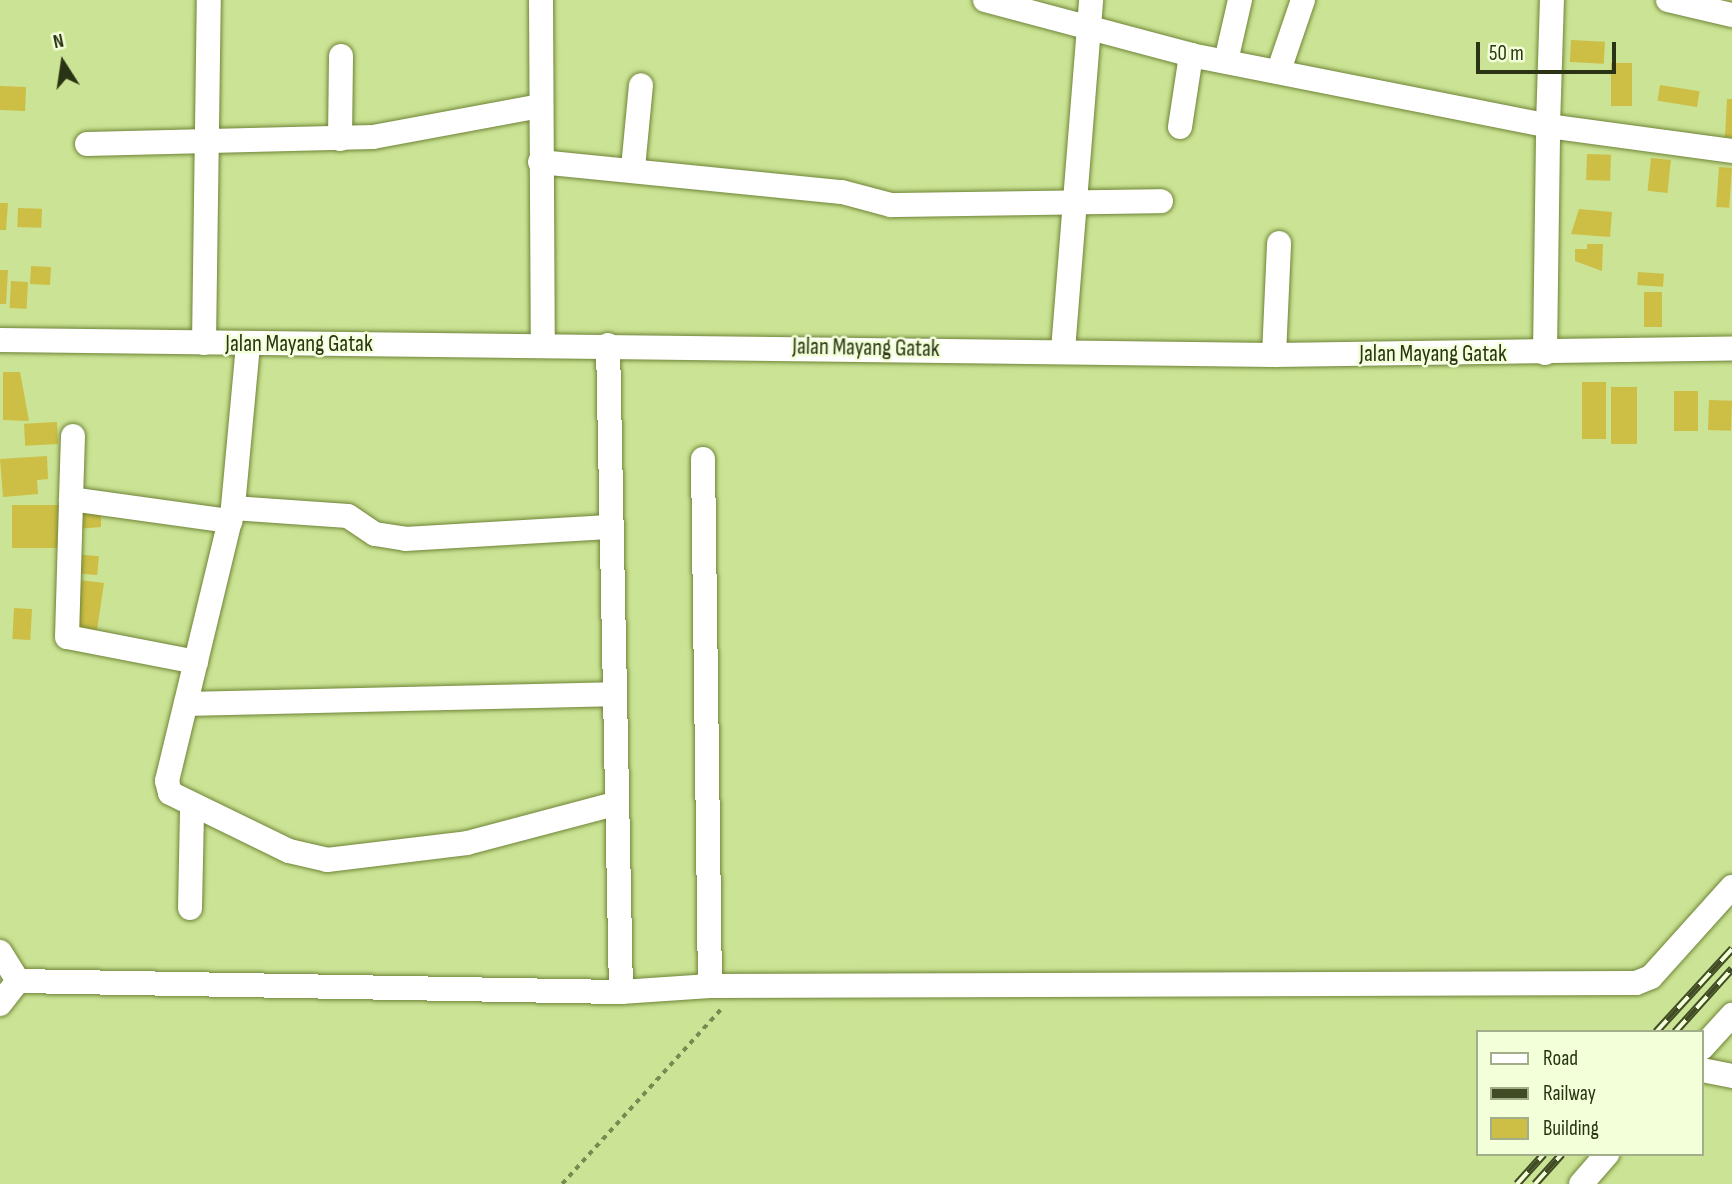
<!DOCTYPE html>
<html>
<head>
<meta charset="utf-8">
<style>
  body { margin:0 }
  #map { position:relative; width:1732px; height:1184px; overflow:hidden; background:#cbe394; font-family:"Sofia Sans Condensed",sans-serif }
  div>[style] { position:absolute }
  .building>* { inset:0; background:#cdbe45; transform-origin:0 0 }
  .path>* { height:3.5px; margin-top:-1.75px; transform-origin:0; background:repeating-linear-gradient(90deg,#798952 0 5px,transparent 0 10px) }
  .roads { filter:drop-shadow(0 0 2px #6f8437) drop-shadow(0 0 2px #6f8437) }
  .minor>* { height:24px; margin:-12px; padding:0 12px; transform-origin:12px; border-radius:12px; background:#fff }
  .rail>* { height:8px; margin-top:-4px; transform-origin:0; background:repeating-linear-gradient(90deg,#f2ffd8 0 16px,#414c25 0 32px); box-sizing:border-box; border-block:2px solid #414c25 }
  span { translate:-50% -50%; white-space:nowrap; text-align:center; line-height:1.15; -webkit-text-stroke:5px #f2ffd8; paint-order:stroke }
  .street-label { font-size:23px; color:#2a3313 }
  .legend { position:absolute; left:1476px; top:1030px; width:228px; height:126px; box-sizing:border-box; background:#f2ffd8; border:2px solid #a2ad89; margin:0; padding:9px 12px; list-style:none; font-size:21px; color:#2a3313 }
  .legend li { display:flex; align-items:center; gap:14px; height:35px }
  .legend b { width:35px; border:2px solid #a2ad89 }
  .north { position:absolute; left:28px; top:28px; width:70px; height:70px; -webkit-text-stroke:5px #f2ffd8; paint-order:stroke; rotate:348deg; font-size:19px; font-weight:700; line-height:28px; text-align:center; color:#2a3313 }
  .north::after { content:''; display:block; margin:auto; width:24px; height:32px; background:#2a3313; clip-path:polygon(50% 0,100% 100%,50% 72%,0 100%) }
  .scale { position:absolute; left:1476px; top:42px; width:140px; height:32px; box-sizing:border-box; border:4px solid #2a3313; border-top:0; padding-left:9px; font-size:21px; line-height:24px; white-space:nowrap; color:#2a3313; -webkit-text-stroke:5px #f2ffd8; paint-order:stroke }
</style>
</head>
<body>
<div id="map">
  <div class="building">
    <i style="left:1571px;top:40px;width:34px;height:22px;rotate:3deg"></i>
    <i style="left:1611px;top:63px;width:21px;height:43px"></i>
    <i style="left:1660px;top:85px;width:40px;height:16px;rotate:9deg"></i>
    <i style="left:0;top:86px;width:26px;height:24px;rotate:2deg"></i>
    <i style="clip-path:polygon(1727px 99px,1732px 99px,1732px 137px,1725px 137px)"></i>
    <i style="left:1587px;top:154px;width:24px;height:26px;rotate:2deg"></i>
    <i style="left:1651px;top:158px;width:20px;height:33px;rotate:6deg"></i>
    <i style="left:1719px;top:167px;width:13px;height:40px;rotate:4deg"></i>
    <i style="clip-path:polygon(0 203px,8px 203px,6px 230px,0 230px)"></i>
    <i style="left:18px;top:208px;width:24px;height:19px;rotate:2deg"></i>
    <i style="clip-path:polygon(1579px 209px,1612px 212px,1610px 237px,1571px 234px)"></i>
    <i style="clip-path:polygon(1587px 244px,1603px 244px,1602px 271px,1575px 261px,1575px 249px,1587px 249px)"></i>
    <i style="left:31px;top:266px;width:20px;height:18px;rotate:3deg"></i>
    <i style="clip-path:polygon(0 270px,8px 270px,6px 304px,0 304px)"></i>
    <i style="left:1638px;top:272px;width:26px;height:13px;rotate:4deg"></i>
    <i style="left:11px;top:281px;width:17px;height:27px;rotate:3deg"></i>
    <i style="left:1644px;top:292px;width:18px;height:35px"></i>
    <i style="clip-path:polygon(3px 372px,20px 372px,29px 421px,3px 420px)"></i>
    <i style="left:1582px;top:382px;width:24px;height:57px"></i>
    <i style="left:1611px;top:387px;width:26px;height:57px"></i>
    <i style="left:1674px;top:391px;width:24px;height:40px"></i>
    <i style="left:1709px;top:400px;width:23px;height:30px;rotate:2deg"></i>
    <i style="left:57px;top:422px;width:22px;height:33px;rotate:87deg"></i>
    <i style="clip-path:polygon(47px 456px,48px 479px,37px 480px,38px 494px,3px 497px,0 459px)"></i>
    <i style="clip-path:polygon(101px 504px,101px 527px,76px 529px,77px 507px)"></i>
    <i style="left:65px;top:505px;width:43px;height:53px;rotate:90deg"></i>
    <i style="left:74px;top:554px;width:25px;height:19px;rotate:5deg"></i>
    <i style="clip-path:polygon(79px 580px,104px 583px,97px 630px,78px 627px)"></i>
    <i style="left:14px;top:608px;width:18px;height:31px;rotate:3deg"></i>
  </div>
  <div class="path">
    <i style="left:562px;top:1184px;width:239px;rotate:-47.7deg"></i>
  </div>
  <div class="roads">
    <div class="minor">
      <i style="left:541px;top:0;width:344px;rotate:89.7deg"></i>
      <i style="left:985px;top:0;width:213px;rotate:14.9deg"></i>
      <i style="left:1191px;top:55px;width:364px;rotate:11.2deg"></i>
      <i style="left:1548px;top:126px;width:126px;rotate:-88.2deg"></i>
      <i style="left:1668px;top:0;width:66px;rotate:13.2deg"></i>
      <i style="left:1226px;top:61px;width:63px;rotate:-77.1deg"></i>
      <i style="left:1279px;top:70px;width:74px;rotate:-71.1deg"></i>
      <i style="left:1180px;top:127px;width:73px;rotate:-81.3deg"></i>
      <i style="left:340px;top:139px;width:83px;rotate:-89.3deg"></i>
      <i style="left:87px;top:144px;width:286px;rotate:-1.4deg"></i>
      <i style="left:373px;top:137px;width:170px;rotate:-10.5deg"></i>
      <i style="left:540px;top:162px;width:303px;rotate:5.7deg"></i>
      <i style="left:842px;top:192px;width:51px;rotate:14.9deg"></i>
      <i style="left:891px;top:205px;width:270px;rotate:-0.8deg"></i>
      <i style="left:633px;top:168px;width:83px;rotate:-84.5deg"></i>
      <i style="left:0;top:340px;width:1274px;rotate:0.67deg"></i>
      <i style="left:1274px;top:355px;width:458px;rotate:-0.8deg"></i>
      <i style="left:204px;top:343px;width:343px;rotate:-89.2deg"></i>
      <i style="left:248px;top:345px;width:164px;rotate:95.3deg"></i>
      <i style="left:233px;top:508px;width:281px;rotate:103.6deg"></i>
      <i style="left:167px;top:781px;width:12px;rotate:76deg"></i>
      <i style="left:170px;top:793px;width:132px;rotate:26deg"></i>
      <i style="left:289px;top:851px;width:39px;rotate:13deg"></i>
      <i style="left:327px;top:860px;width:141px;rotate:-6.9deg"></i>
      <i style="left:467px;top:843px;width:153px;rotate:-14.8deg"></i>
      <i style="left:1063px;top:350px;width:351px;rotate:-85.4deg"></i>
      <i style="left:1545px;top:353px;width:227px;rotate:-89.2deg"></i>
      <i style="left:1548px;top:126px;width:186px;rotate:7.7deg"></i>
      <i style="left:1274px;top:355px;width:112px;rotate:-87.4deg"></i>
      <i style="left:703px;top:459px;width:527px;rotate:89.24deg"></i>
      <i style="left:71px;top:499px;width:63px;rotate:-88.2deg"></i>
      <i style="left:233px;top:508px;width:115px;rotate:4deg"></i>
      <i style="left:348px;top:516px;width:32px;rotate:34deg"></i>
      <i style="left:375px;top:534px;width:30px;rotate:9deg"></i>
      <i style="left:405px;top:539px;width:204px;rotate:-3.4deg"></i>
      <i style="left:196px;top:662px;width:131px;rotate:-169deg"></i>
      <i style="left:67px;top:637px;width:138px;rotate:-88.3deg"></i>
      <i style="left:71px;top:499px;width:161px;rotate:7.9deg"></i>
      <i style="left:186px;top:704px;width:425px;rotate:-1.3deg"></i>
      <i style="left:190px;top:908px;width:99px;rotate:-88.8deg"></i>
      <i style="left:0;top:952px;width:34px;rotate:58deg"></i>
      <i style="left:18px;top:981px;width:603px;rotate:1.05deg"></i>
      <i style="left:621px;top:992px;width:647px;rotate:-91.15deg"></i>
      <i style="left:621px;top:992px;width:89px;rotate:-3.9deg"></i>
      <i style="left:710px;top:986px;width:926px;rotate:-0.19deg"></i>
      <i style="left:1636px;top:983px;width:16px;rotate:-22deg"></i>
      <i style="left:1651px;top:977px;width:121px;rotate:-48deg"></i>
      <i style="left:0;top:1004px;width:29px;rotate:-52deg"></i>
      <i style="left:1702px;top:1048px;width:45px;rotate:-47.7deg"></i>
      <i style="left:1702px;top:1070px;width:31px;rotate:11deg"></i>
      <i style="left:1581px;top:1184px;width:40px;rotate:-49deg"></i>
    </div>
  </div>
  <div class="rail">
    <i style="left:1656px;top:1032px;width:113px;rotate:-47.5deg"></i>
    <i style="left:1675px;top:1032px;width:85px;rotate:-47.9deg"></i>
    <i style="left:1517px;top:1184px;width:40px;rotate:-48deg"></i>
    <i style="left:1535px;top:1184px;width:40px;rotate:-48deg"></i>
  </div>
  <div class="street-label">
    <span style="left:299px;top:344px">Jalan Mayang Gatak</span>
    <span style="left:866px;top:348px;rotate:1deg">Jalan Mayang Gatak</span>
    <span style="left:1433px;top:354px">Jalan Mayang Gatak</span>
  </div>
  <ul class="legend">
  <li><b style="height:9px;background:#fff"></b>Road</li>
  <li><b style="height:9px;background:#414c25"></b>Railway</li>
  <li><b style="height:19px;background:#cdbe45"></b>Building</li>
  </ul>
  <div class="north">N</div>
  <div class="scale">50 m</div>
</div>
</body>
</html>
